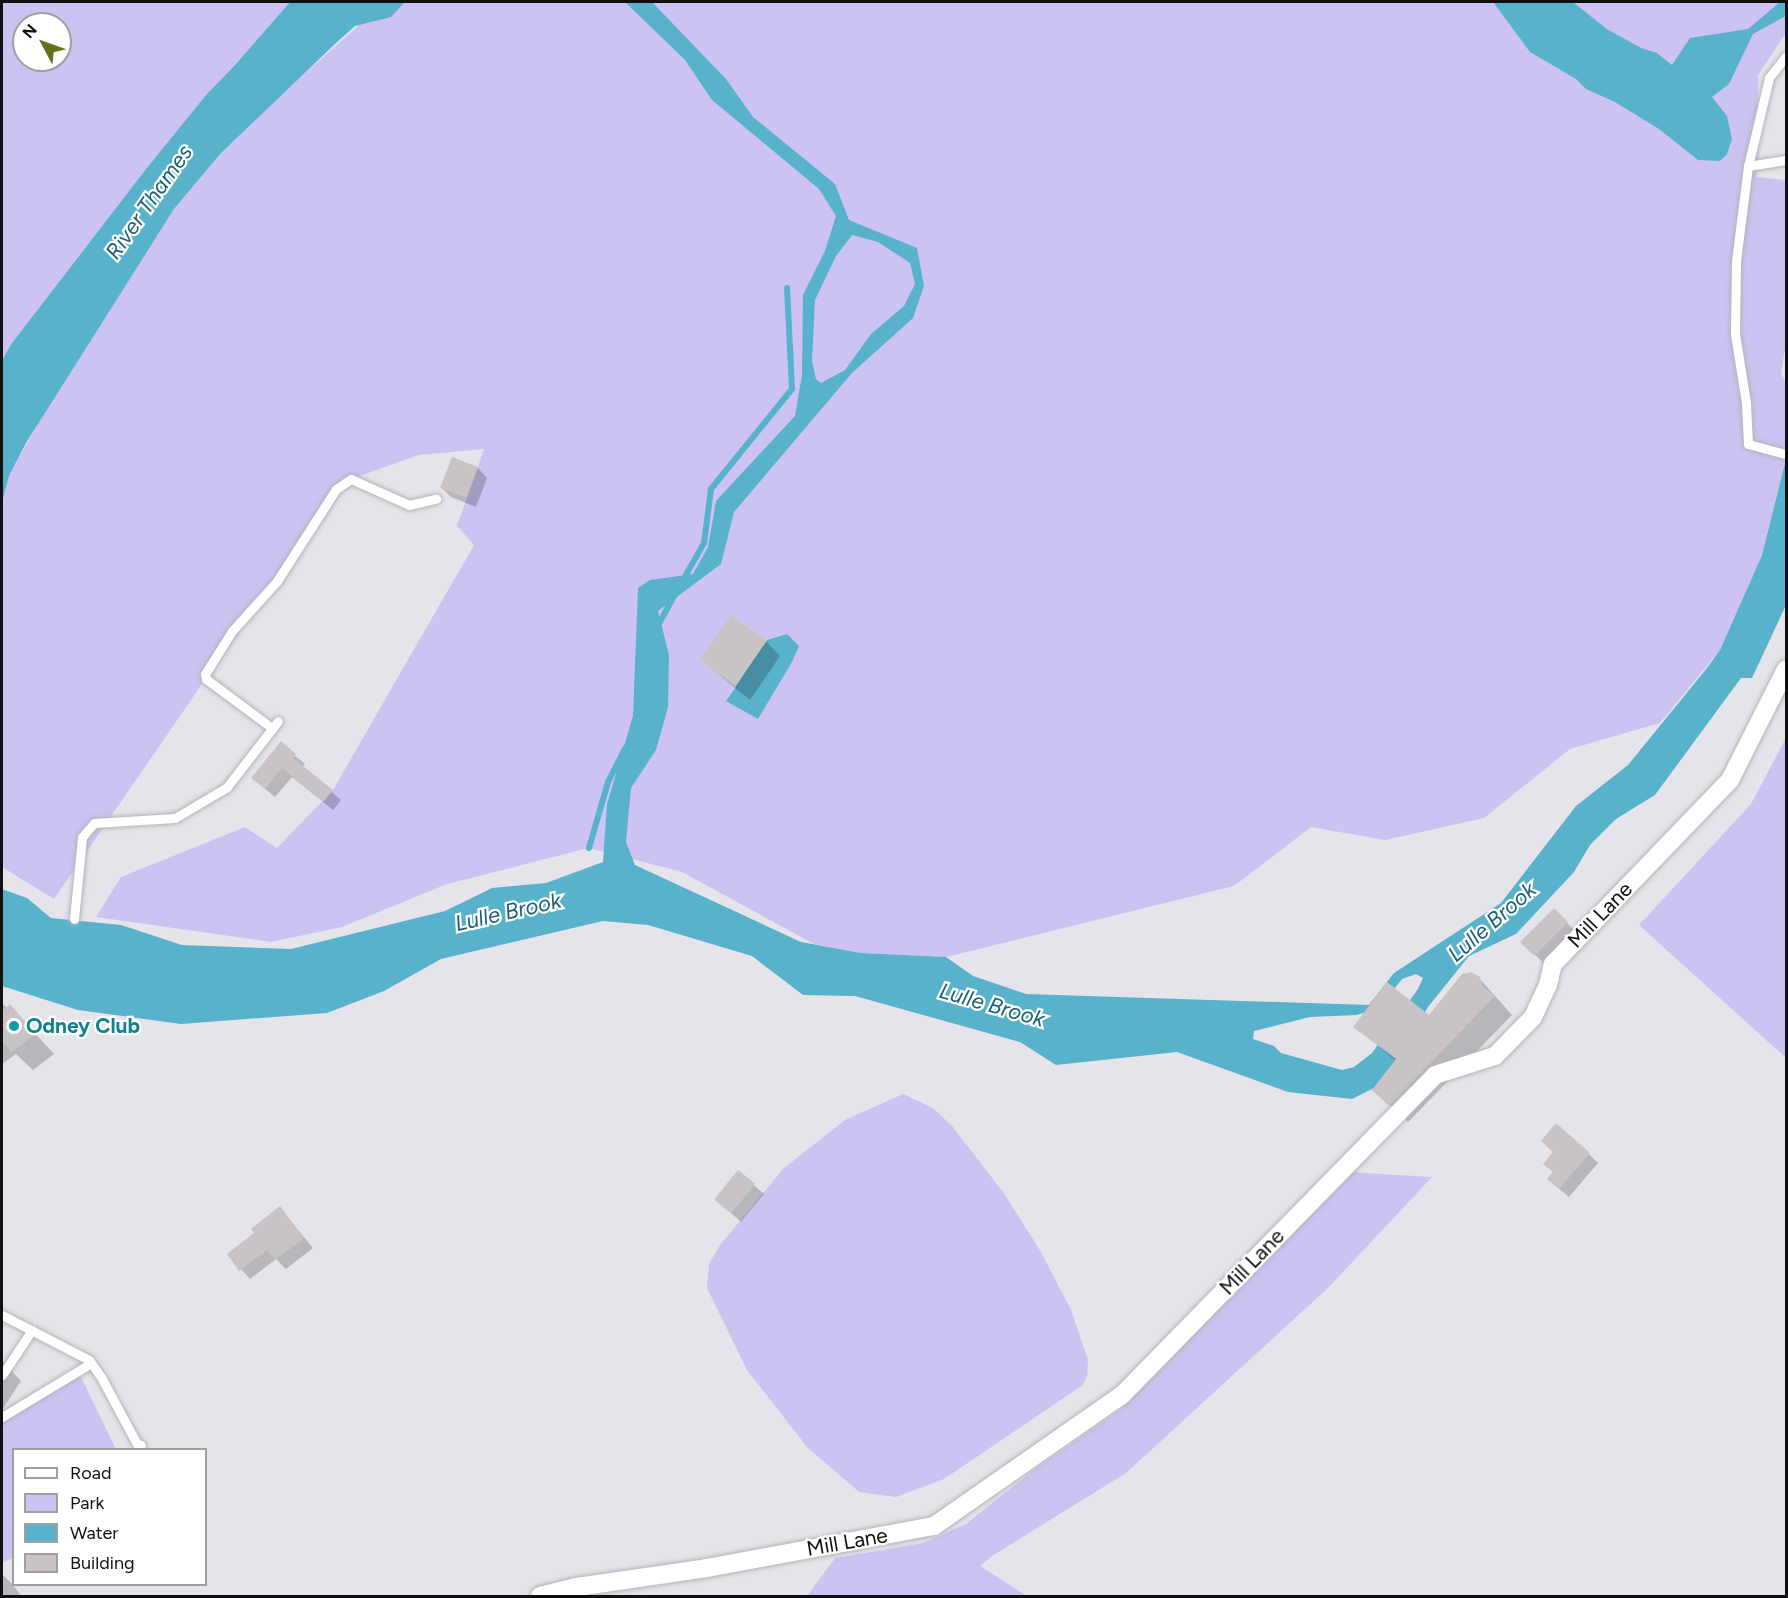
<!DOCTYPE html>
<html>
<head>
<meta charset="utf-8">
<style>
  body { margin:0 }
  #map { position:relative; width:1788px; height:1598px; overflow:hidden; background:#e5e4ea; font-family:Figtree,sans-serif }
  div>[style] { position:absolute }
  .green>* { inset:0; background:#ccc3f2 }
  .water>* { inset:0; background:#59b2cc }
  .shadow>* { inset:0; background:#0003; transform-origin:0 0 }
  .stream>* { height:6px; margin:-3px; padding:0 3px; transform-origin:3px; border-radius:3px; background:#59b2cc }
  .building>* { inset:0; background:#c9c3c6; transform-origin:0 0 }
  .roads { filter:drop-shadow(0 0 2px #b4b3b9) drop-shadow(0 0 2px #b4b3b9) }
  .service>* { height:9px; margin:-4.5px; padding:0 4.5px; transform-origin:4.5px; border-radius:4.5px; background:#fff }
  .minor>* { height:18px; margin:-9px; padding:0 9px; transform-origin:9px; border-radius:9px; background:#fff }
  .dots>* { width:16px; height:16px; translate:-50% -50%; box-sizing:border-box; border:3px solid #fff; border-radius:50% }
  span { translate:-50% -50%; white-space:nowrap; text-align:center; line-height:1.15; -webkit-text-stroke:4.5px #fff; paint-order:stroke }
  .street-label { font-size:21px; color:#100f11 }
  .culture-label { font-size:21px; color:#0d838f; font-weight:700 }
  .left { translate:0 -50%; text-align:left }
  .water-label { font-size:22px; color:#1a6174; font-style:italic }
  .frame { position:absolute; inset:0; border:3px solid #100f11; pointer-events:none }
  .legend { position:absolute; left:12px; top:1448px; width:195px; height:138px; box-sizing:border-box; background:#fff; border:2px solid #9f9fa0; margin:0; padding:8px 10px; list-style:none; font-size:18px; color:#100f11 }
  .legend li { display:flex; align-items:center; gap:12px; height:30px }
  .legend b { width:30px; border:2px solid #9f9fa0 }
  .north { position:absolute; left:12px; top:12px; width:60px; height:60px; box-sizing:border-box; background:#fff; border:2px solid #9f9fa0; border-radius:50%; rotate:311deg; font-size:16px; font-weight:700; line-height:24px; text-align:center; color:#100f11 }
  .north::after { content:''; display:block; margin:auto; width:21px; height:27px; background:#65711a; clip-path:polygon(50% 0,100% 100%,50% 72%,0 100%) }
</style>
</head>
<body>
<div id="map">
  <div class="green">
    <i style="clip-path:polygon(evenodd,2px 2px,290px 2px,235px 65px,206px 95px,146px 169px,12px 343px,2px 360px,2px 2px,24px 24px,60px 24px,60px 60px,24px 60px,24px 24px)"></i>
    <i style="clip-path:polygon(evenodd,385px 2px,1500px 2px,1586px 89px,1672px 67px,1607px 29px,1573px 2px,1786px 2px,1786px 33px,1758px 75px,1757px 177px,1786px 180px,1786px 342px,1781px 374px,1786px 382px,1786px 459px,1762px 555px,1720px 650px,1660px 723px,1570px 749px,1484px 818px,1385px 840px,1311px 827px,1234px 886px,946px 957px,861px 953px,814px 944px,682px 872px,589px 848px,447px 884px,342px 927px,271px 942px,96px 917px,121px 877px,245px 827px,277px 848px,333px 790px,474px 545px,457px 526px,484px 449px,419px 455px,351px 479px,211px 671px,54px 899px,2px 867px,2px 504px,9px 476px,52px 398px,174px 209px,221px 153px,276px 99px,385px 2px,731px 615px,767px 640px,787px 634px,726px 700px,735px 687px,701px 661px,731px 615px)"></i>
    <i style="clip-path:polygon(1786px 738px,1786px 1058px,1639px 925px,1751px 804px)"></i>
    <i style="clip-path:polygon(903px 1094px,933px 1108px,952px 1126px,1003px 1192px,1041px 1252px,1071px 1310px,1088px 1360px,1087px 1376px,1083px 1385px,944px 1479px,896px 1497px,859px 1492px,807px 1447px,747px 1370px,707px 1288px,709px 1264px,720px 1245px,784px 1168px,845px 1120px)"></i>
    <i style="clip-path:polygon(1348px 1172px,1432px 1177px,1328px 1288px,1126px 1473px,992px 1556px,980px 1566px,1027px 1596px,807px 1596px,835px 1558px,923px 1543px,966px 1524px,1035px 1469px,1120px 1410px)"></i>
    <i style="clip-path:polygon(78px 1371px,116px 1449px,14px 1450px,13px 1558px,2px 1563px,2px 1417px)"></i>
  </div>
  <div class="water">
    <i style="clip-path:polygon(290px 2px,405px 2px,391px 17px,355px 26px,335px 44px,221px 153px,174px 209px,26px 443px,9px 476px,2px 503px,2px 360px,12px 343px,146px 169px,206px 95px,235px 65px)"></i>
    <i style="clip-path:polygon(evenodd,625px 2px,652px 2px,726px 79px,753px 117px,835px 184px,849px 220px,917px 248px,924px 286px,913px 318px,852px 373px,734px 512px,721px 564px,658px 611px,669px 655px,668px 707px,656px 750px,631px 788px,626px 842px,635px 865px,801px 942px,861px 953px,946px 957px,973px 976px,1026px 994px,1369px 1005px,1394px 973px,1501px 903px,1576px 806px,1628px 765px,1707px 668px,1720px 650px,1762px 555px,1786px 459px,1786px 605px,1752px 678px,1741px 678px,1655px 795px,1616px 819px,1590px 845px,1574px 872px,1516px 934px,1469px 956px,1428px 1007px,1382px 1084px,1352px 1099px,1288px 1092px,1177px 1052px,1056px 1065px,1020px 1042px,855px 996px,803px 995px,752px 956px,648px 925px,603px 921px,441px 959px,384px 991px,327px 1013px,181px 1024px,78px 1010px,2px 986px,2px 889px,27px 898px,51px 918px,121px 925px,182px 945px,291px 949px,445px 911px,492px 888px,546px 883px,603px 862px,607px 804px,633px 716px,638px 588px,650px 580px,693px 574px,708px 547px,716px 501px,795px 416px,802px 375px,803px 295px,825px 251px,836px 216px,819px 189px,712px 100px,685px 60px,625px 2px,852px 235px,878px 242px,910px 263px,915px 284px,904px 306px,871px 334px,845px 370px,821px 383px,816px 379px,812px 361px,815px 300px,836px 256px,852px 235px,625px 2px,1416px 974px,1423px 978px,1418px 989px,1372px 1053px,1354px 1067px,1342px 1070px,1281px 1053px,1274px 1046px,1253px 1039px,1254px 1031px,1310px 1017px,1357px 1015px,1379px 1008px,1402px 979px,1416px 974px)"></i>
    <i style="clip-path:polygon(1493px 2px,1573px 2px,1607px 29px,1641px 48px,1657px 53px,1672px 65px,1690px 38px,1748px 29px,1780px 2px,1786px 2px,1786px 16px,1753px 34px,1729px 84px,1712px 97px,1727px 116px,1732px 139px,1727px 154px,1720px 161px,1698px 160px,1659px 129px,1615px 102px,1586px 89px,1576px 79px,1530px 52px)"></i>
    <i style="clip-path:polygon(787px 634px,799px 646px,792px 662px,758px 719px,726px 701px,767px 640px)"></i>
  </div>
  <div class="shadow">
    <i style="clip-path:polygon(453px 459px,478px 468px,487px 478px,476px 507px,451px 497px,442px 488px)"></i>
    <i style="clip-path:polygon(766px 641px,780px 656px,750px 700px,702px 661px)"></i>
    <i style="clip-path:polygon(281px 744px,305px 764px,302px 767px,341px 800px,333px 810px,292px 777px,275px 797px,263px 787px)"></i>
    <i style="left:1554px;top:910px;width:31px;height:45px;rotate:45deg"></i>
    <i style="clip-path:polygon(1479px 978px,1512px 1015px,1408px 1122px,1374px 1090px,1396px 1061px,1355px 1026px,1430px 1017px)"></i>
    <i style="clip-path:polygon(2px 1003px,7px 1008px,10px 1006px,54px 1054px,33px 1070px,16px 1054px,2px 1064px)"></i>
    <i style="clip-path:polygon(1555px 1152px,1589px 1154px,1598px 1163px,1569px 1197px,1558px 1188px,1555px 1173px)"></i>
    <i style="left:738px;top:1172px;width:34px;height:36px;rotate:40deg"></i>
    <i style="clip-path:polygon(280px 1208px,313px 1248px,286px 1269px,276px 1259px,250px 1279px,229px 1255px,256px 1233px)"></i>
    <i style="clip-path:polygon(2px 1361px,21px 1381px,2px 1410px)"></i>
    <i style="clip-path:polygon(2px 1574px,13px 1585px,21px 1596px,2px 1596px)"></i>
  </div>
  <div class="stream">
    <i style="left:683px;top:580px;width:43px;rotate:-60.4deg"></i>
    <i style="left:704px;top:543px;width:54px;rotate:-82.6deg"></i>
    <i style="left:711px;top:489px;width:129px;rotate:-51deg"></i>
    <i style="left:792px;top:389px;width:101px;rotate:-92.8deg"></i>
    <i style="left:657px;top:627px;width:38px;rotate:-61deg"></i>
    <i style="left:589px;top:848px;width:69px;rotate:-73.9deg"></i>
    <i style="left:608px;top:782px;width:38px;rotate:-63deg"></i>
  </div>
  <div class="building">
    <i style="left:452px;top:457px;width:28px;height:33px;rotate:21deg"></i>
    <i style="left:731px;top:615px;width:44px;height:55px;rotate:35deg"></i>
    <i style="clip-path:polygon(281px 741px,296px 754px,293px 758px,333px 790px,323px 802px,282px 768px,265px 789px,251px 778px)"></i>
    <i style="left:1554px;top:908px;width:20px;height:48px;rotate:45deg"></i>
    <i style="clip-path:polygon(1471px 972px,1480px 977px,1482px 986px,1495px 996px,1389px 1106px,1372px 1090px,1396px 1059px,1353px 1027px,1387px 982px,1429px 1015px,1462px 974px)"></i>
    <i style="clip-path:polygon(10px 1004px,36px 1034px,12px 1052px,2px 1041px,2px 1011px)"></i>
    <i style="clip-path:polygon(1556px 1123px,1590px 1153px,1559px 1189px,1547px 1179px,1553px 1172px,1543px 1164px,1553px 1152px,1541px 1141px)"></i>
    <i style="left:738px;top:1170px;width:22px;height:38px;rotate:39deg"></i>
    <i style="clip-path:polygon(280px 1206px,304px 1238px,275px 1260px,267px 1250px,239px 1271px,227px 1254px,254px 1233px,251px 1229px)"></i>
  </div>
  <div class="roads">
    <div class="service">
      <i style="left:1786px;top:56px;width:28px;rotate:128deg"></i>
      <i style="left:1769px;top:78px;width:90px;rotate:103.4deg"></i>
      <i style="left:1748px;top:166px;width:96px;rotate:97.2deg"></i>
      <i style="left:1736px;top:261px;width:73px;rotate:90.8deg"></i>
      <i style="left:1735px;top:334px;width:70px;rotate:80.9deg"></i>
      <i style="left:1746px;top:403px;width:41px;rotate:87.2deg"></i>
      <i style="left:1748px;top:444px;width:39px;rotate:15deg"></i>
      <i style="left:1748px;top:166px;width:38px;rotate:-9deg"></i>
      <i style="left:272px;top:728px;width:82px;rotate:-143.4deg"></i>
      <i style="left:206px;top:679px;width:5px;rotate:-101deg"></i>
      <i style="left:205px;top:674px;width:51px;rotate:-57.9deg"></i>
      <i style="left:232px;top:631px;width:67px;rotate:-48deg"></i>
      <i style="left:277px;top:581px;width:109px;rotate:-57.3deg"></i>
      <i style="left:336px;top:489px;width:18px;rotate:-34deg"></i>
      <i style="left:351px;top:479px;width:64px;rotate:24.1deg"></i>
      <i style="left:409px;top:505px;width:28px;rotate:-13deg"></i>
      <i style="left:74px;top:919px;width:82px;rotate:-84.4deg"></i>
      <i style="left:82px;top:837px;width:18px;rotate:-49deg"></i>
      <i style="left:94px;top:823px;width:81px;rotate:-3.5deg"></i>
      <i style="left:175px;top:818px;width:61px;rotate:-30.8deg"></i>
      <i style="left:227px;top:787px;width:83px;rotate:-52.3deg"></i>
      <i style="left:2px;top:1315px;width:98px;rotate:27.3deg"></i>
      <i style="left:89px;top:1360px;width:21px;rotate:55deg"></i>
      <i style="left:101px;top:1377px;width:76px;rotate:61.8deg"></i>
      <i style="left:137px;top:1444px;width:4px;rotate:14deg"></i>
      <i style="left:2px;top:1375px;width:54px;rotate:-56.3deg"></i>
      <i style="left:2px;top:1417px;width:104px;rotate:-31.2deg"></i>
    </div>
    <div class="minor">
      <i style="left:540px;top:1596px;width:38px;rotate:-14deg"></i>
      <i style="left:577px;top:1587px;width:131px;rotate:-8.3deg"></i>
      <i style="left:707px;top:1568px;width:231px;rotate:-10.5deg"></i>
      <i style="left:934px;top:1526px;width:229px;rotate:-34.9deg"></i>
      <i style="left:1122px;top:1395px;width:448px;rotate:-45.6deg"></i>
      <i style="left:1435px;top:1075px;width:63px;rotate:-17.6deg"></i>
      <i style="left:1495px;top:1056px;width:54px;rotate:-45.7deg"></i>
      <i style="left:1533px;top:1017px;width:35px;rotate:-65deg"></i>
      <i style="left:1548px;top:985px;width:22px;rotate:-77deg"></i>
      <i style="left:1553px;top:964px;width:255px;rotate:-46.1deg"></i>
      <i style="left:1730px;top:780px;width:124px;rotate:-63.2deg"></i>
    </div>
  </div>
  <div class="dots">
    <i style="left:14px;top:1026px;background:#0f9aa8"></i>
  </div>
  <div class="street-label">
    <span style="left:1600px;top:915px;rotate:-46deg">Mill Lane</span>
    <span style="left:1252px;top:1262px;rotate:-46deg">Mill Lane</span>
    <span style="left:847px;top:1542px;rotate:-10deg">Mill Lane</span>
  </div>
  <div class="culture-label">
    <span class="left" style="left:26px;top:1026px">Odney Club</span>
  </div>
  <div class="water-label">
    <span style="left:149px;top:202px;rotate:-55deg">River Thames</span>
    <span style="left:508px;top:912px;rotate:-13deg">Lulle Brook</span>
    <span style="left:1492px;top:922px;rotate:-41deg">Lulle Brook</span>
    <span style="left:992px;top:1005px;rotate:16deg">Lulle Brook</span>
  </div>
  <div class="frame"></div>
  <ul class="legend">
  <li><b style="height:8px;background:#fff"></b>Road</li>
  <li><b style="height:16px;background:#ccc3f2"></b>Park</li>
  <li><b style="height:16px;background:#59b2cc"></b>Water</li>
  <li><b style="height:16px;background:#c9c3c6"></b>Building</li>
  </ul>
  <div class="north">N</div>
</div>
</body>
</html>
